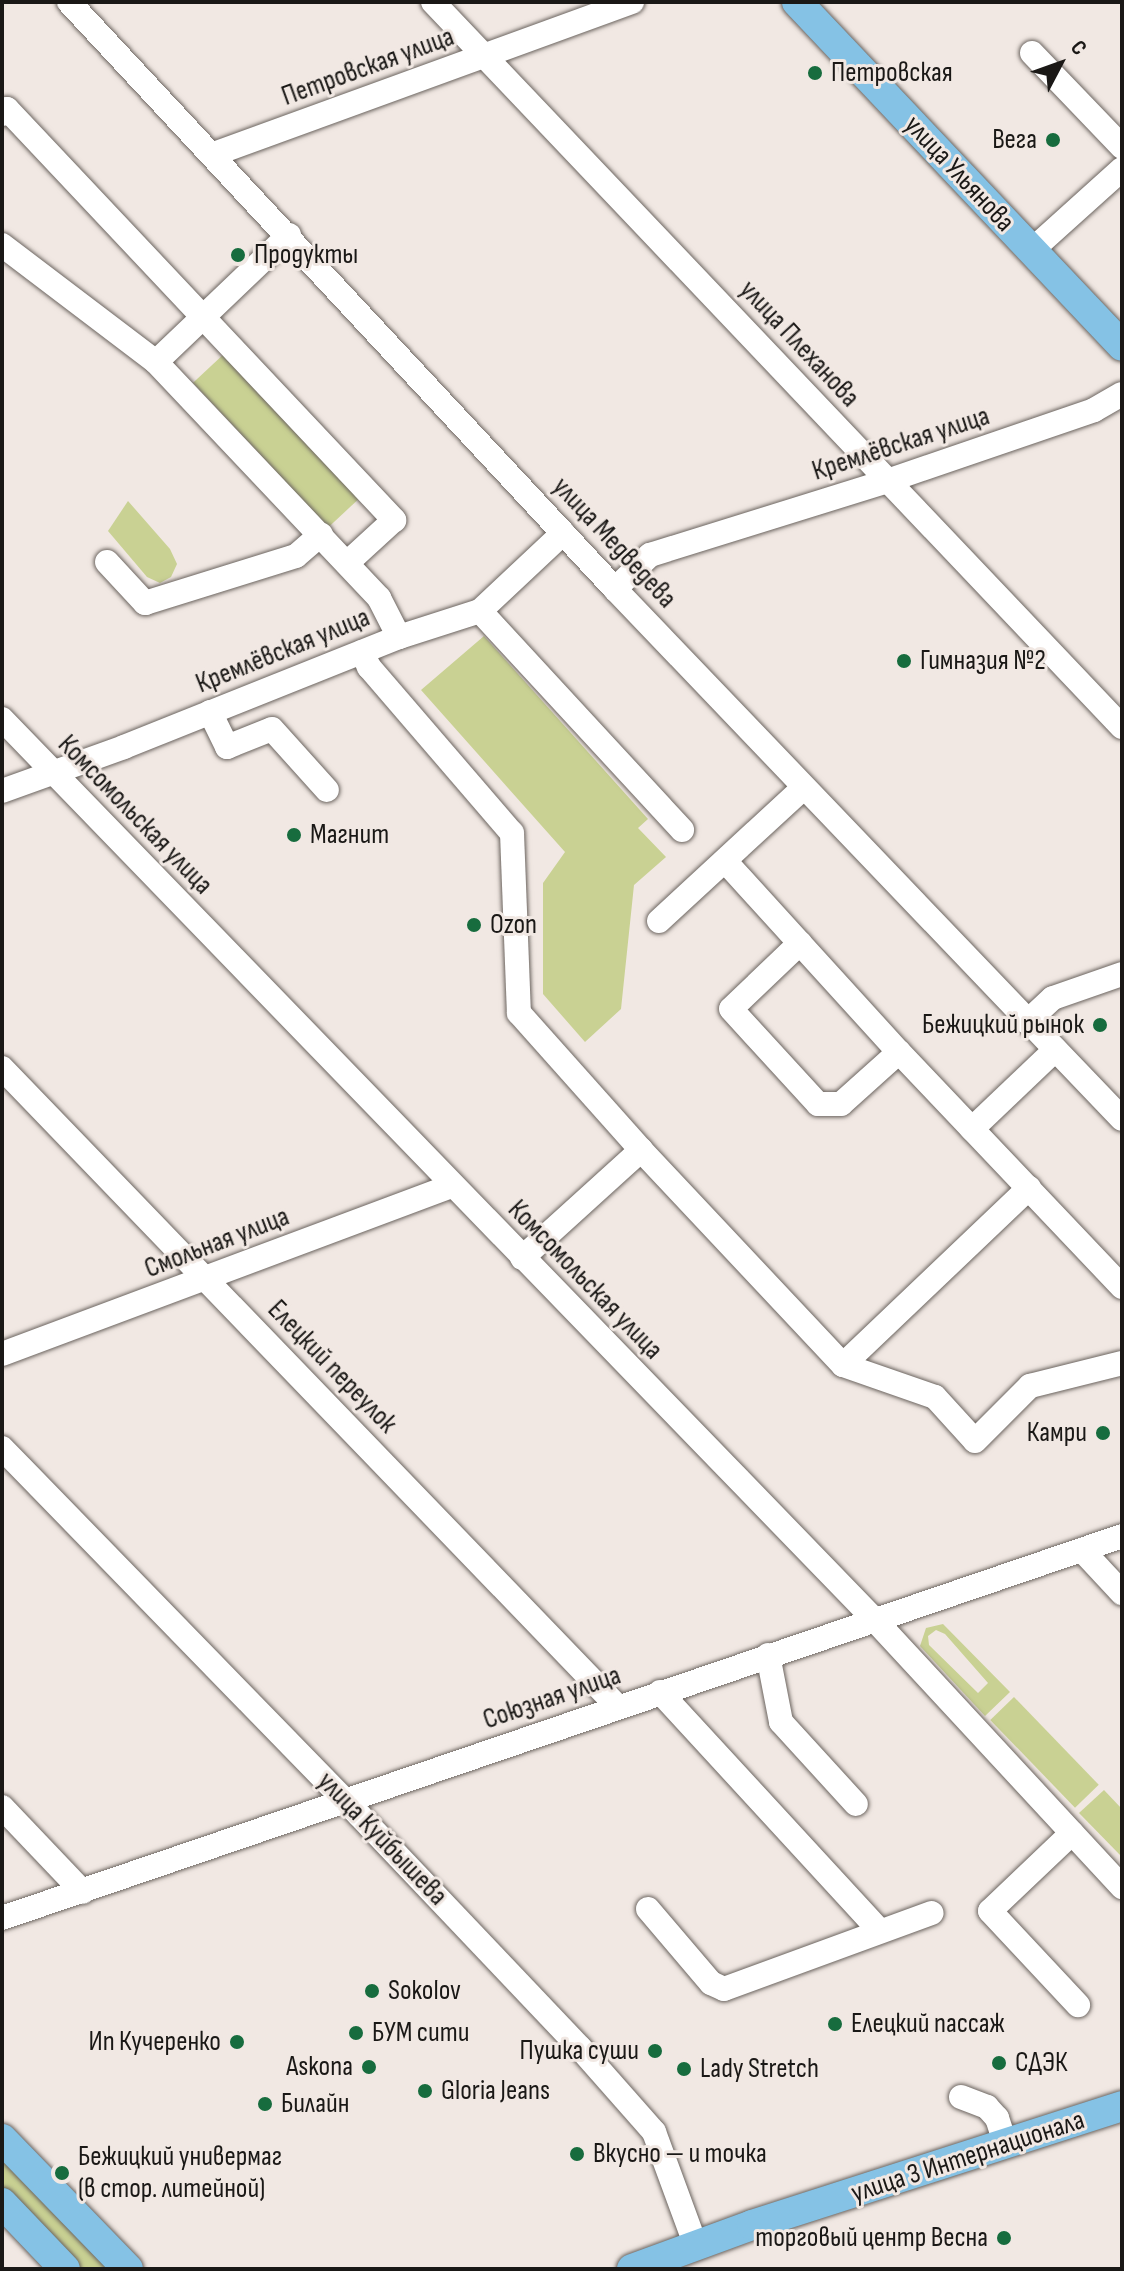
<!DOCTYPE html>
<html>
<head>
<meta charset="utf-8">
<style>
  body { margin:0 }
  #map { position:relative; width:1124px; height:2271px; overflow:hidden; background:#f1e8e3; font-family:"Sofia Sans Condensed",sans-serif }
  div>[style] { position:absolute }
  .green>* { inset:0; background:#c9d193; transform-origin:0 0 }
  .roads { filter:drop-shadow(0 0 2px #6b645f) drop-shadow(0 0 2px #6b645f) }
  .minor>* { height:24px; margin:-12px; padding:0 12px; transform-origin:12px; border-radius:12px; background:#fff }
  .major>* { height:30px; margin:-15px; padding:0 15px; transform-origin:15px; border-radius:15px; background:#85c2e5 }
  .dots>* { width:22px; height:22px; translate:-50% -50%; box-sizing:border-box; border:4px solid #f1e8e3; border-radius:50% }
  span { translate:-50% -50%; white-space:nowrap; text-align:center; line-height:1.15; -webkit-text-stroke:6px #f1e8e3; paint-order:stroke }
  .street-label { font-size:28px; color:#1a1816 }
  .poi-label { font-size:28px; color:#1a1816 }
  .left { translate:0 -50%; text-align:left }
  .right { translate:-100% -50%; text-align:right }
  .frame { position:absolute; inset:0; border:4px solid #1a1816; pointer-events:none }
  .north { position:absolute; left:1020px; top:24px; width:80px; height:80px; -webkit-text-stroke:6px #f1e8e3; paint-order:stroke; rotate:49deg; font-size:22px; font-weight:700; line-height:32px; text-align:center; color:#1a1816 }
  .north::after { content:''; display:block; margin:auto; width:28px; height:36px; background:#1a1816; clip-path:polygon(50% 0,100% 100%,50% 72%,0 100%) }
</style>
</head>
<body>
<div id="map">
  <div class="green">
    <i style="left:226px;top:352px;width:198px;height:45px;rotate:47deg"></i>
    <i style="clip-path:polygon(128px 501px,170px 549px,177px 564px,171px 577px,160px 583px,147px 577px,108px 531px)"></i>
    <i style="clip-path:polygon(484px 636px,648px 819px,638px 828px,666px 857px,634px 885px,621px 1009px,585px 1042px,543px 994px,543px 883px,565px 852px,421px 690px)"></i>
    <i style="clip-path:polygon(evenodd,943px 1624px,1010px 1692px,985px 1716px,920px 1646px,926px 1628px,943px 1624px,936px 1630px,945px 1634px,988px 1683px,978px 1693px,929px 1645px,928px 1636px,936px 1630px)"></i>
    <i style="left:1014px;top:1697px;width:122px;height:33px;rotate:46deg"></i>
    <i style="clip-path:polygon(1104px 1790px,1122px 1809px,1122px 1857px,1079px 1813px)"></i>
    <i style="clip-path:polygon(2px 2155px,112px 2269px,80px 2269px,2px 2188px)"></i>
  </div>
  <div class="roads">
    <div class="minor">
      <i style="left:69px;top:2px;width:802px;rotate:47.07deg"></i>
      <i style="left:615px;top:589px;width:733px;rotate:46.27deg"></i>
      <i style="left:433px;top:2px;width:1000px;rotate:46.46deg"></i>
      <i style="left:1032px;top:53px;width:130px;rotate:46.2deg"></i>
      <i style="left:2px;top:114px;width:7px;rotate:-45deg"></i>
      <i style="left:7px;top:109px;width:565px;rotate:46.72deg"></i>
      <i style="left:394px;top:520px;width:64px;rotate:137.5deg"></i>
      <i style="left:214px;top:154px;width:445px;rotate:-20deg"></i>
      <i style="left:2px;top:245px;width:193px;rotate:37.2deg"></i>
      <i style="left:156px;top:362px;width:325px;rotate:46.6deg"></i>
      <i style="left:379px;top:598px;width:44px;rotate:62.9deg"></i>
      <i style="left:1032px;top:250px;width:121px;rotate:-42deg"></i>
      <i style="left:156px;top:362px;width:184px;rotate:-43.7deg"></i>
      <i style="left:107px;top:562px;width:56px;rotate:47.2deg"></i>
      <i style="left:145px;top:603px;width:158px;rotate:-17.3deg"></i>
      <i style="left:296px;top:556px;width:33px;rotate:-41deg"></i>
      <i style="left:615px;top:589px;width:49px;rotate:-44.2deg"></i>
      <i style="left:650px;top:555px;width:248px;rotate:-17.3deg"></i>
      <i style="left:887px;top:481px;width:219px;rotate:-18.9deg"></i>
      <i style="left:1094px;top:410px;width:32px;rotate:-30deg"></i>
      <i style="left:480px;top:611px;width:298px;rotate:47.3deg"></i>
      <i style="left:362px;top:652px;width:17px;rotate:65deg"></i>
      <i style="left:369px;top:667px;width:219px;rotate:49.3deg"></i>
      <i style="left:512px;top:833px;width:180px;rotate:87.8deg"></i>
      <i style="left:519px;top:1013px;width:183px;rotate:48.3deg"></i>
      <i style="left:210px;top:712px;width:39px;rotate:64deg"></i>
      <i style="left:227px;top:747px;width:48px;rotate:-21.8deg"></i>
      <i style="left:272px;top:729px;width:82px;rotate:48deg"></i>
      <i style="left:2px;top:719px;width:1252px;rotate:45.91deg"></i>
      <i style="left:873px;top:1618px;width:367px;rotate:47.2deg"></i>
      <i style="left:2px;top:791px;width:130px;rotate:-19.8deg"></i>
      <i style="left:124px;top:747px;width:296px;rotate:-21.8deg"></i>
      <i style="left:399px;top:637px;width:85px;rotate:-17.8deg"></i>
      <i style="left:480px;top:611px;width:114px;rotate:-43.2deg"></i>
      <i style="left:725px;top:861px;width:258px;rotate:47.7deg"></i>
      <i style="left:899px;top:1052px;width:324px;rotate:46.5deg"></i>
      <i style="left:659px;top:921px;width:196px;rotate:-42.7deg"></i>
      <i style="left:800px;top:943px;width:95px;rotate:136.3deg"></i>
      <i style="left:731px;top:1009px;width:129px;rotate:47.5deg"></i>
      <i style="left:818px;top:1104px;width:23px"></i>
      <i style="left:841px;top:1104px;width:78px;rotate:-41.9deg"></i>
      <i style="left:1027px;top:1022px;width:35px;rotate:-43deg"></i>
      <i style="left:1053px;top:998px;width:73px;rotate:-19.2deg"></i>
      <i style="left:2px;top:1068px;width:888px;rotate:46.05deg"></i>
      <i style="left:972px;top:1129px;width:115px;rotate:-43.6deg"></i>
      <i style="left:522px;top:1258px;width:161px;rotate:-42.2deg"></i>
      <i style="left:641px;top:1150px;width:295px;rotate:46.8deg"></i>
      <i style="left:843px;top:1365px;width:257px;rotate:-43.6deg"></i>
      <i style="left:2px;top:1354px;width:479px;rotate:-20.5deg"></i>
      <i style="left:843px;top:1365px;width:97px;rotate:19.2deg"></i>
      <i style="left:935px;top:1397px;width:59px;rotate:47.7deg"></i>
      <i style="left:975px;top:1441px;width:78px;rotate:-45deg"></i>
      <i style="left:1030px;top:1386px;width:95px;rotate:-14deg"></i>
      <i style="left:2px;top:1448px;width:513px;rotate:45.79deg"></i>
      <i style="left:360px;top:1816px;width:320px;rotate:46.5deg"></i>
      <i style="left:580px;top:2048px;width:112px;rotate:48.6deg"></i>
      <i style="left:654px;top:2132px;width:121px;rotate:69.8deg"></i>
      <i style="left:1082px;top:1550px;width:59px;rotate:47.1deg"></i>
      <i style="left:768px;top:1655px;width:68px;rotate:79deg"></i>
      <i style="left:781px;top:1722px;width:111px;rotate:47.6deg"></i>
      <i style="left:660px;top:1692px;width:325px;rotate:47.4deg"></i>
      <i style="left:2px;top:1807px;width:117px;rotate:46.4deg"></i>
      <i style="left:1072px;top:1833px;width:113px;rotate:136.4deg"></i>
      <i style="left:990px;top:1911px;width:129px;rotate:46.9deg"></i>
      <i style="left:648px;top:1909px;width:97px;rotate:49.6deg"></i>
      <i style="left:711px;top:1983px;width:14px;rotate:25deg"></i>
      <i style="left:724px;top:1989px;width:221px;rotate:-20.1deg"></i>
      <i style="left:2px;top:1918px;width:1183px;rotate:-18.83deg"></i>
      <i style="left:961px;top:2097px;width:28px;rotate:21deg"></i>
      <i style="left:987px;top:2107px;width:15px;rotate:48deg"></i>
      <i style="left:997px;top:2118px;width:29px;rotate:72deg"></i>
    </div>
    <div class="major">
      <i style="left:797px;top:2px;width:473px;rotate:46.6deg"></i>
      <i style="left:2px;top:2139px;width:181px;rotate:45.9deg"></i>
      <i style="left:2px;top:2203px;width:91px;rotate:46.3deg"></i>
      <i style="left:632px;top:2269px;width:128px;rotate:-20.1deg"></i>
      <i style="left:752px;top:2225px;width:389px;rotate:-17.8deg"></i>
    </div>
  </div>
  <div class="dots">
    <i style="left:815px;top:73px;background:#176c3e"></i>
    <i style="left:1053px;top:140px;background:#176c3e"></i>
    <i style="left:238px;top:255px;background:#176c3e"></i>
    <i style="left:904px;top:661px;background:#176c3e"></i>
    <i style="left:294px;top:835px;background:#176c3e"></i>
    <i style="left:474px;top:925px;background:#176c3e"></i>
    <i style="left:1100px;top:1025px;background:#176c3e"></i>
    <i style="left:1103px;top:1433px;background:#176c3e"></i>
    <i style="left:372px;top:1991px;background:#176c3e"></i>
    <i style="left:835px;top:2024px;background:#176c3e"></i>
    <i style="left:356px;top:2033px;background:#176c3e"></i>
    <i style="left:237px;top:2042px;background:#176c3e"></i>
    <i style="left:655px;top:2051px;background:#176c3e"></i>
    <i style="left:999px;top:2063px;background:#176c3e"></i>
    <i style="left:369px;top:2067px;background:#176c3e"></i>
    <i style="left:684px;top:2069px;background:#176c3e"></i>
    <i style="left:425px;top:2091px;background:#176c3e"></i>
    <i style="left:265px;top:2104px;background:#176c3e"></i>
    <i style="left:577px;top:2154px;background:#176c3e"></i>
    <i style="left:62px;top:2173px;background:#176c3e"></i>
    <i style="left:1004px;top:2238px;background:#176c3e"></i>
  </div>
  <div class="street-label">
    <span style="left:368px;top:67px;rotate:-20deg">Петровская улица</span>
    <span style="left:959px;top:174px;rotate:47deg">улица Ульянова</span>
    <span style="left:799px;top:344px;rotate:47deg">улица Плеханова</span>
    <span style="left:901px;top:444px;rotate:-18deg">Кремлёвская улица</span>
    <span style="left:614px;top:543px;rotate:47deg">улица Медведева</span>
    <span style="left:283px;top:651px;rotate:-22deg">Кремлёвская улица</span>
    <span style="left:135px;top:815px;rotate:46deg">Комсомольская улица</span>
    <span style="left:217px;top:1243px;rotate:-21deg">Смольная улица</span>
    <span style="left:585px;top:1280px;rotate:46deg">Комсомольская улица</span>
    <span style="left:332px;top:1367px;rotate:46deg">Елецкий переулок</span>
    <span style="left:552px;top:1698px;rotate:-19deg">Союзная улица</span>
    <span style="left:382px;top:1839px;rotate:46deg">улица Куйбышева</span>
    <span style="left:968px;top:2157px;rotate:-18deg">улица 3 Интернационала</span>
  </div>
  <div class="poi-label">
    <span class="left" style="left:831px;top:73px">Петровская</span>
    <span class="right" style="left:1037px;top:140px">Вега</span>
    <span class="left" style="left:254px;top:255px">Продукты</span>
    <span class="left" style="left:920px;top:661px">Гимназия №2</span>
    <span class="left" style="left:310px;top:835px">Магнит</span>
    <span class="left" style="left:490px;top:925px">Ozon</span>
    <span class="right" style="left:1084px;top:1025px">Бежицкий рынок</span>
    <span class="right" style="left:1087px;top:1433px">Камри</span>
    <span class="left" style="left:388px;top:1991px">Sokolov</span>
    <span class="left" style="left:851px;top:2024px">Елецкий пассаж</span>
    <span class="left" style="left:372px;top:2033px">БУМ сити</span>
    <span class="right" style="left:221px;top:2042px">Ип Кучеренко</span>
    <span class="right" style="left:639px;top:2051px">Пушка суши</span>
    <span class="left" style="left:1015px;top:2063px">СДЭК</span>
    <span class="right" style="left:353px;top:2067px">Askona</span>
    <span class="left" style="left:700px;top:2069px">Lady Stretch</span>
    <span class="left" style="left:441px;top:2091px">Gloria Jeans</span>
    <span class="left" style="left:281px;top:2104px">Билайн</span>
    <span class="left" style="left:593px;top:2154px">Вкусно — и точка</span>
    <span class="left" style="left:78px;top:2173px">Бежицкий универмаг<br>(в стор. литейной)</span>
    <span class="right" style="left:988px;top:2238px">торговый центр Весна</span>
  </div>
  <div class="frame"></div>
  <div class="north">С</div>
</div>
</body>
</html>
